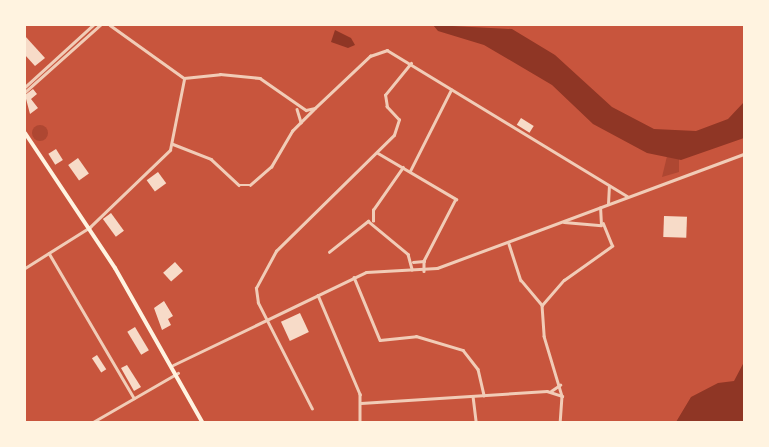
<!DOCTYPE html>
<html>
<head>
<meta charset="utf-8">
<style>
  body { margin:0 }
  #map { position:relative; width:769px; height:447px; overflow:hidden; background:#c8553d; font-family:"PT Sans",sans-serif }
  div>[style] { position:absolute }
  .green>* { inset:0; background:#ae4732 }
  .round { border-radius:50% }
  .water>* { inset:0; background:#8f3625 }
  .building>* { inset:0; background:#f7dbc8; transform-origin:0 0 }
  .minor>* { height:2.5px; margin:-1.25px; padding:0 1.25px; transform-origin:1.25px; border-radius:1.25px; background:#f1ccb7 }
  .tertiary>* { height:3px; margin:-1.5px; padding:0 1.5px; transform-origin:1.5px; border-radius:1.5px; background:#f1ccb7 }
  .secondary>* { height:4px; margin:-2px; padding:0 2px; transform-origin:2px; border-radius:2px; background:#fff3e0 }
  span { translate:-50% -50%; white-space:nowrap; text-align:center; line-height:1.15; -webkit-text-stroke:4.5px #fff3e0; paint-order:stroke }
  .frame { position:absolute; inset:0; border:26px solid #fff3e0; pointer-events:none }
</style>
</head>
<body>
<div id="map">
  <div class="green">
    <i class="round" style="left:32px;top:125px;width:16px;height:16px"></i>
    <i style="clip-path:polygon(668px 152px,679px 155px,679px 172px,662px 177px)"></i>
  </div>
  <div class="water">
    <i style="clip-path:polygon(433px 25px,512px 29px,555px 55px,612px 107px,654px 129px,696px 131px,728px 119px,744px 102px,744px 138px,681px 160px,647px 153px,593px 124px,552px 85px,484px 45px,438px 31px)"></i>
    <i style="clip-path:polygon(335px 30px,351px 38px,355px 45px,348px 48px,331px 42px)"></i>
    <i style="clip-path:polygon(744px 362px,744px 422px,676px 422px,691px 397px,718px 383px,734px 381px)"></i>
  </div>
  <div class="building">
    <i style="clip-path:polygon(25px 36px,45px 58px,35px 66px,25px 55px)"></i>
    <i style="clip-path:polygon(33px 89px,37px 94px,31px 99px,38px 108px,30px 114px,25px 95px)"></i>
    <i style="left:521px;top:118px;width:15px;height:8px;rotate:32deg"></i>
    <i style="left:56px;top:149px;width:13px;height:9px;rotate:58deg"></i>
    <i style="left:78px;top:158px;width:19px;height:12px;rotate:55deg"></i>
    <i style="left:158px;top:172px;width:14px;height:14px;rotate:54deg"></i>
    <i style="left:111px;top:213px;width:22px;height:10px;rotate:54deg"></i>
    <i style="left:664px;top:216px;width:23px;height:21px;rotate:2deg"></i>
    <i style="left:175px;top:262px;width:12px;height:16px;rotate:48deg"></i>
    <i style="clip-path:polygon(164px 301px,173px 316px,168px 319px,171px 325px,162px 330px,154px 308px)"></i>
    <i style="left:300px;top:313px;width:21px;height:21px;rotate:65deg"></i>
    <i style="left:135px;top:327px;width:27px;height:9px;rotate:59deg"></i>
    <i style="left:97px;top:355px;width:17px;height:6px;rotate:57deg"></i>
    <i style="clip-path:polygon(127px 365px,141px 387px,134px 391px,121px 368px)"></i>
  </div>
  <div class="minor">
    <i style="left:110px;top:25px;width:91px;rotate:35.6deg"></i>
    <i style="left:184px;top:78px;width:36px;rotate:-6deg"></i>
    <i style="left:220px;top:74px;width:40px;rotate:5.7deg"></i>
    <i style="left:260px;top:78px;width:56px;rotate:34.8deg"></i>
    <i style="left:306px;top:110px;width:9px;rotate:-13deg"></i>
    <i style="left:315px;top:108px;width:76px;rotate:-43.4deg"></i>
    <i style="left:370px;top:56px;width:18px;rotate:-19deg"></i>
    <i style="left:387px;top:50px;width:281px;rotate:31.3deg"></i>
    <i style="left:25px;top:87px;width:92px;rotate:-42.4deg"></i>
    <i style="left:25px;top:92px;width:101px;rotate:-41.8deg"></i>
    <i style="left:297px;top:109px;width:14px;rotate:73deg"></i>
    <i style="left:173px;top:144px;width:41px;rotate:21.5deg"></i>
    <i style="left:211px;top:159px;width:38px;rotate:43deg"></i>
    <i style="left:239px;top:185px;width:11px"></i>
    <i style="left:250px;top:185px;width:28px;rotate:-41deg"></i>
    <i style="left:271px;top:167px;width:42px;rotate:-59.7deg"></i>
    <i style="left:292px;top:131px;width:31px;rotate:-45deg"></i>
    <i style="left:378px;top:153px;width:91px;rotate:30.5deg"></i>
    <i style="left:456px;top:199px;width:70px;rotate:117.3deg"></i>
    <i style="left:424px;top:261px;width:10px;rotate:90deg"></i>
    <i style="left:410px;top:171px;width:91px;rotate:-63.2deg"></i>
    <i style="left:608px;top:204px;width:17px;rotate:-87deg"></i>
    <i style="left:373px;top:221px;width:11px;rotate:-90deg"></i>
    <i style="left:373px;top:210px;width:52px;rotate:-55.1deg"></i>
    <i style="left:564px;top:222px;width:37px;rotate:5deg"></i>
    <i style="left:601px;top:225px;width:17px;rotate:-93deg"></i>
    <i style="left:509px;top:244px;width:38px;rotate:72deg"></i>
    <i style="left:521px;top:280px;width:33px;rotate:50deg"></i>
    <i style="left:542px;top:305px;width:31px;rotate:86deg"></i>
    <i style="left:544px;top:336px;width:63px;rotate:73.3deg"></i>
    <i style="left:562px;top:396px;width:26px;rotate:94deg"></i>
    <i style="left:329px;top:252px;width:50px;rotate:-38.5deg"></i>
    <i style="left:368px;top:221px;width:52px;rotate:39.5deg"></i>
    <i style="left:408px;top:254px;width:16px;rotate:75deg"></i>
    <i style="left:49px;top:253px;width:168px;rotate:59.6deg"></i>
    <i style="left:413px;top:262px;width:11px;rotate:-5deg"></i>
    <i style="left:25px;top:268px;width:77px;rotate:-32.2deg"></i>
    <i style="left:90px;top:227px;width:111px;rotate:-43.9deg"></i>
    <i style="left:170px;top:150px;width:72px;rotate:-78.8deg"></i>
    <i style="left:354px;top:277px;width:68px;rotate:67.6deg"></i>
    <i style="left:380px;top:340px;width:36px;rotate:-6deg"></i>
    <i style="left:416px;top:336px;width:49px;rotate:16.6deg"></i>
    <i style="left:463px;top:350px;width:24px;rotate:52deg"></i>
    <i style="left:478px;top:369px;width:27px;rotate:77deg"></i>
    <i style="left:318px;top:295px;width:108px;rotate:67deg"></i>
    <i style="left:360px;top:394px;width:28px;rotate:90deg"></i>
    <i style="left:542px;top:305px;width:33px;rotate:-49deg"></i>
    <i style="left:564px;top:280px;width:59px;rotate:-35.3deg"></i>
    <i style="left:612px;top:246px;width:24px;rotate:-112deg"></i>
    <i style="left:551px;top:391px;width:11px;rotate:-34deg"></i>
    <i style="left:473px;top:396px;width:26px;rotate:83deg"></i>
    <i style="left:361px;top:403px;width:186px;rotate:-3.7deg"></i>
    <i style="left:547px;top:391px;width:16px;rotate:18deg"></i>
    <i style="left:312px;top:409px;width:119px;rotate:-117deg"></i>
    <i style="left:258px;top:303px;width:15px;rotate:-98deg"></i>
    <i style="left:256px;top:288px;width:42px;rotate:-61.6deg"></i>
    <i style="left:276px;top:251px;width:165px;rotate:-44.5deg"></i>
    <i style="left:394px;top:135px;width:16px;rotate:-72deg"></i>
    <i style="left:399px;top:120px;width:18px;rotate:-133deg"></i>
    <i style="left:387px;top:107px;width:12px;rotate:-99deg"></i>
    <i style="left:385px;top:95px;width:41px;rotate:-50.9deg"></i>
    <i style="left:93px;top:422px;width:98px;rotate:-30deg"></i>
  </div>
  <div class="tertiary">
    <i style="left:173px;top:365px;width:214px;rotate:-25.7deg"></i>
    <i style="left:366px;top:272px;width:71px;rotate:-3.2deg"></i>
    <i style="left:437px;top:268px;width:327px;rotate:-20.4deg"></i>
  </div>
  <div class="secondary">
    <i style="left:25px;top:133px;width:162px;rotate:56.3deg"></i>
    <i style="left:115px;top:268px;width:177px;rotate:60.5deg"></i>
  </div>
  <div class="frame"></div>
</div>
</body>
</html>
